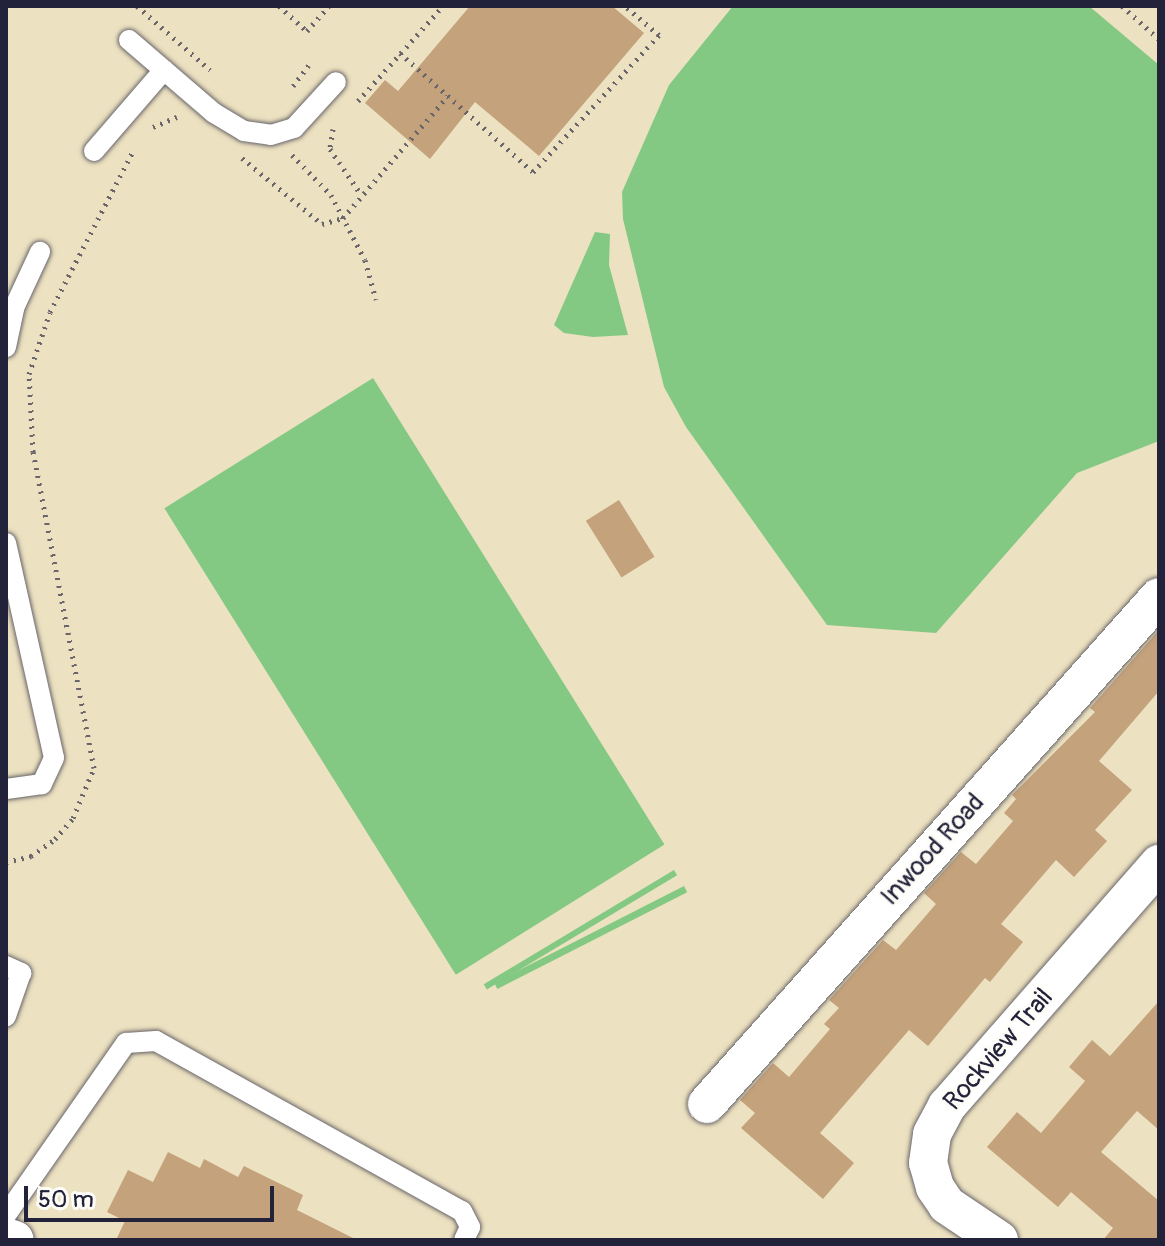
<!DOCTYPE html>
<html>
<head>
<meta charset="utf-8">
<style>
  body { margin:0 }
  #map { position:relative; width:1165px; height:1246px; overflow:hidden; background:#ece1c0; font-family:Pangolin,sans-serif }
  div>[style] { position:absolute }
  .green>* { inset:0; background:#84c983; transform-origin:0 0 }
  .building>* { inset:0; background:#c4a27c; transform-origin:0 0 }
  .path>* { height:5px; margin-top:-2.5px; transform-origin:0; background:repeating-linear-gradient(90deg,#69656a 0 2px,transparent 0 8px) }
  .roads { filter:drop-shadow(0 0 2px #69656a) drop-shadow(0 0 2px #69656a) }
  .service>* { height:20px; margin:-10px; padding:0 10px; transform-origin:10px; border-radius:10px; background:#fff }
  .minor>* { height:38px; margin:-19px; padding:0 19px; transform-origin:19px; border-radius:19px; background:#fff }
  span { translate:-50% -50%; white-space:nowrap; text-align:center; line-height:1.15; -webkit-text-stroke:6px #fdfcf7; paint-order:stroke }
  .street-label { font-size:26px; color:#22223b }
  .frame { position:absolute; inset:0; border:8px solid #22223b; pointer-events:none }
  .scale { position:absolute; left:24px; top:1186px; width:250px; height:36px; box-sizing:border-box; border:4px solid #22223b; border-top:0; padding-left:10px; font-size:24px; line-height:28px; white-space:nowrap; color:#22223b; -webkit-text-stroke:6px #fdfcf7; paint-order:stroke }
</style>
</head>
<body>
<div id="map">
  <div class="green">
    <i style="clip-path:polygon(733px 6px,1089px 6px,1159px 65px,1159px 441px,1077px 473px,936px 633px,827px 625px,686px 427px,664px 387px,623px 219px,622px 192px,669px 85px)"></i>
    <i style="clip-path:polygon(595px 232px,610px 234px,609px 265px,628px 335px,593px 337px,564px 333px,554px 325px)"></i>
    <i style="left:373px;top:378px;width:550px;height:246px;rotate:58deg"></i>
    <i style="left:674px;top:870px;width:6px;height:222px;rotate:59deg"></i>
    <i style="left:684px;top:886px;width:7px;height:213px;rotate:63deg"></i>
  </div>
  <div class="building">
    <i style="clip-path:polygon(470px 6px,612px 6px,644px 33px,539px 156px,475px 102px,430px 159px,365px 103px,385px 80px,398px 91px)"></i>
    <i style="left:619px;top:500px;width:67px;height:39px;rotate:58deg"></i>
    <i style="clip-path:polygon(1159px 630px,1159px 691px,1099px 761px,1132px 790px,1095px 830px,1107px 841px,1074px 877px,1056px 860px,1001px 924px,1023px 942px,990px 982px,985px 978px,928px 1046px,909px 1030px,820px 1133px,854px 1163px,823px 1199px,741px 1128px,755px 1113px,740px 1100px,773px 1063px,789px 1077px,830px 1029px,824px 1024px,839px 1008px,829px 1000px,883px 940px,896px 950px,936px 904px,924px 893px,961px 852px,976px 864px,1013px 821px,1004px 813px,1016px 799px,1012px 795px,1095px 712px,1090px 708px)"></i>
    <i style="clip-path:polygon(1159px 1001px,1159px 1130px,1137px 1111px,1101px 1152px,1159px 1201px,1159px 1240px,1103px 1240px,1113px 1228px,1071px 1192px,1058px 1207px,987px 1147px,1017px 1112px,1041px 1133px,1085px 1081px,1069px 1067px,1092px 1040px,1110px 1056px)"></i>
    <i style="clip-path:polygon(168px 1152px,200px 1168px,204px 1159px,238px 1177px,244px 1166px,303px 1195px,297px 1210px,357px 1240px,116px 1240px,125px 1221px,107px 1212px,128px 1170px,153px 1182px)"></i>
  </div>
  <div class="path">
    <i style="left:137px;top:6px;width:97px;rotate:41.2deg"></i>
    <i style="left:279px;top:6px;width:38px;rotate:42deg"></i>
    <i style="left:307px;top:31px;width:33px;rotate:-49deg"></i>
    <i style="left:1122px;top:6px;width:50px;rotate:41.7deg"></i>
    <i style="left:400px;top:53px;width:178px;rotate:41.8deg"></i>
    <i style="left:533px;top:172px;width:186px;rotate:-47.4deg"></i>
    <i style="left:659px;top:35px;width:45px;rotate:-139.5deg"></i>
    <i style="left:293px;top:86px;width:26px;rotate:-53deg"></i>
    <i style="left:358px;top:101px;width:127px;rotate:-48.2deg"></i>
    <i style="left:153px;top:127px;width:26px;rotate:-23deg"></i>
    <i style="left:333px;top:129px;width:20px;rotate:99deg"></i>
    <i style="left:330px;top:149px;width:53px;rotate:55.7deg"></i>
    <i style="left:292px;top:155px;width:56px;rotate:45.7deg"></i>
    <i style="left:331px;top:195px;width:73px;rotate:62.4deg"></i>
    <i style="left:365px;top:260px;width:41px;rotate:74.6deg"></i>
    <i style="left:242px;top:158px;width:104px;rotate:39.5deg"></i>
    <i style="left:322px;top:224px;width:22px;rotate:-16deg"></i>
    <i style="left:343px;top:218px;width:161px;rotate:-49.3deg"></i>
    <i style="left:6px;top:862px;width:26px;rotate:-13deg"></i>
    <i style="left:31px;top:856px;width:29px;rotate:-35deg"></i>
    <i style="left:55px;top:839px;width:28px;rotate:-49deg"></i>
    <i style="left:73px;top:818px;width:54px;rotate:-67.2deg"></i>
    <i style="left:94px;top:768px;width:322px;rotate:-100.9deg"></i>
    <i style="left:33px;top:452px;width:78px;rotate:-92.9deg"></i>
    <i style="left:29px;top:374px;width:65px;rotate:-71.3deg"></i>
    <i style="left:50px;top:312px;width:183px;rotate:-62.7deg"></i>
  </div>
  <div class="roads">
    <div class="service">
      <i style="left:129px;top:40px;width:112px;rotate:40.7deg"></i>
      <i style="left:214px;top:113px;width:35px;rotate:31deg"></i>
      <i style="left:244px;top:131px;width:27px;rotate:8deg"></i>
      <i style="left:271px;top:135px;width:24px;rotate:-17deg"></i>
      <i style="left:294px;top:128px;width:62px;rotate:-47.6deg"></i>
      <i style="left:94px;top:151px;width:107px;rotate:-49.2deg"></i>
      <i style="left:6px;top:347px;width:40px;rotate:-78deg"></i>
      <i style="left:14px;top:308px;width:62px;rotate:-65.1deg"></i>
      <i style="left:6px;top:543px;width:220px;rotate:77.4deg"></i>
      <i style="left:54px;top:758px;width:29px;rotate:115deg"></i>
      <i style="left:42px;top:784px;width:36px;rotate:172deg"></i>
      <i style="left:6px;top:966px;width:17px;rotate:25deg"></i>
      <i style="left:21px;top:973px;width:46px;rotate:109.2deg"></i>
      <i style="left:6px;top:1215px;width:210px;rotate:-55.1deg"></i>
      <i style="left:126px;top:1043px;width:30px;rotate:-4deg"></i>
      <i style="left:156px;top:1041px;width:350px;rotate:29.1deg"></i>
      <i style="left:462px;top:1211px;width:18px;rotate:63deg"></i>
      <i style="left:470px;top:1227px;width:14px;rotate:115deg"></i>
    </div>
    <div class="minor">
      <i style="left:707px;top:1104px;width:679px;rotate:-48.28deg"></i>
      <i style="left:6px;top:1237px;width:9px;rotate:18deg"></i>
      <i style="left:999px;top:1240px;width:63px;rotate:-146.1deg"></i>
      <i style="left:947px;top:1205px;width:22px;rotate:-124deg"></i>
      <i style="left:935px;top:1187px;width:25px;rotate:-106deg"></i>
      <i style="left:928px;top:1163px;width:29px;rotate:-82deg"></i>
      <i style="left:932px;top:1134px;width:32px;rotate:-62deg"></i>
      <i style="left:947px;top:1106px;width:322px;rotate:-48.8deg"></i>
    </div>
  </div>
  <div class="street-label">
    <span style="left:933px;top:850px;rotate:-48deg">Inwood Road</span>
    <span style="left:999px;top:1050px;rotate:-49deg">Rockview Trail</span>
  </div>
  <div class="frame"></div>
  <div class="scale">50 m</div>
</div>
</body>
</html>
